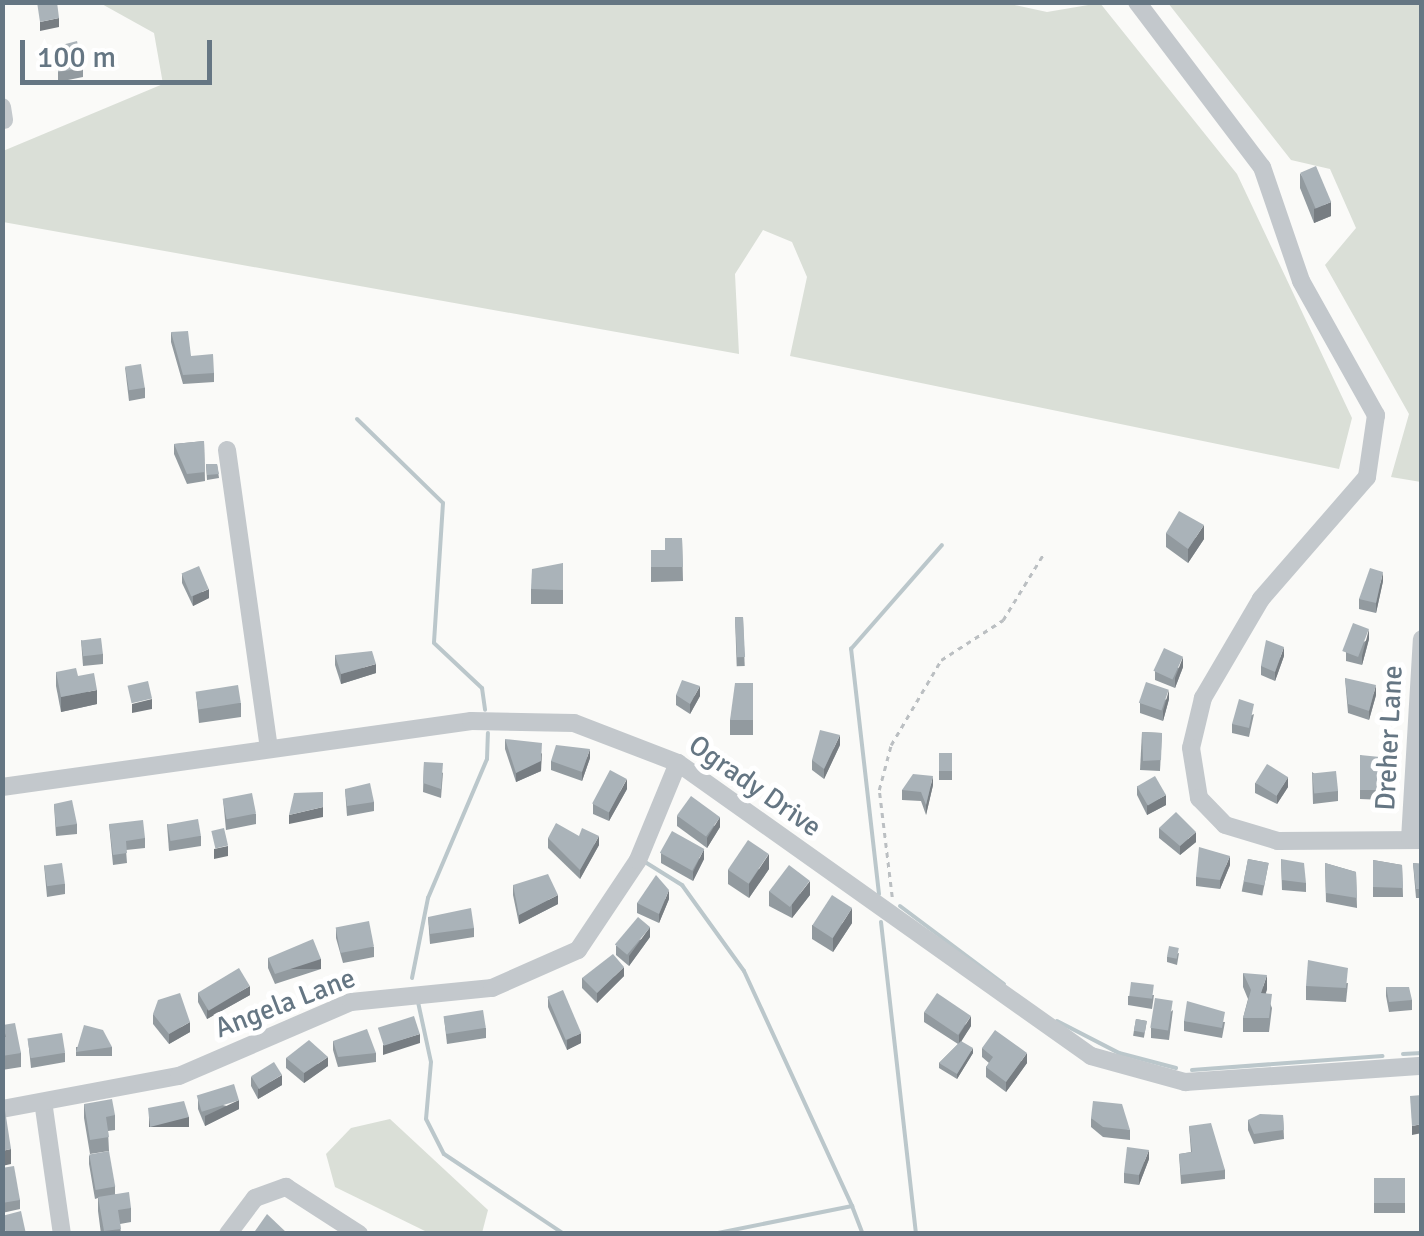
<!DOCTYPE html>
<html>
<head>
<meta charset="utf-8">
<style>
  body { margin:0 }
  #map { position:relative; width:1424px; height:1236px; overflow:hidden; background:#fafaf8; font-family:Signika,sans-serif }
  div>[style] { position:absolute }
  .green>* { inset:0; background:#dadfd7 }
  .stream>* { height:4px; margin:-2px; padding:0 2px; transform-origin:2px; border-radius:2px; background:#bbc7cb }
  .path>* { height:2.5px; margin-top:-1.25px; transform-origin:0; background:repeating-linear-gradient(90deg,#bbbfc2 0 5px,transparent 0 10px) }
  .minor>* { height:18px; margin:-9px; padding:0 9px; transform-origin:9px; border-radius:9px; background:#c3c8cc }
  .wall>* { inset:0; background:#929a9f; transform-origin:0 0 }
  .shaded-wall>* { inset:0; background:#777d82; transform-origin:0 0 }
  .building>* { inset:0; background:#aab3b9; transform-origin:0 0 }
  span { translate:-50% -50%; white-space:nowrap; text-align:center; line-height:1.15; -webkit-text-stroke:10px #fff; paint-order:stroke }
  .street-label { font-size:28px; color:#657683 }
  .frame { position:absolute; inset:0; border:5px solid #657683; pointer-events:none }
  .scale { position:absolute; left:20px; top:40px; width:192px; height:45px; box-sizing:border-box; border:5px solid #657683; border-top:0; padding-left:12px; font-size:30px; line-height:35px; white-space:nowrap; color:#657683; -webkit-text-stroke:8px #fff; paint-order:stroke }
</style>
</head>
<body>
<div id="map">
  <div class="green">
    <i style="clip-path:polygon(1001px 2px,1047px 12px,1100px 3px,1237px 174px,1352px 418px,1339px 469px,790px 356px,807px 277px,792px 242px,763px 230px,735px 274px,739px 354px,3px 222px,3px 151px,163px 84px,154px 33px,100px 3px)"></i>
    <i style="clip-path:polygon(1168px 3px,1421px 3px,1421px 482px,1391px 477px,1409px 414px,1325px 265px,1356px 228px,1330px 169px,1291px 160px)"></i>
    <i style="clip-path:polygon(390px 1119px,488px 1210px,482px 1233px,429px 1233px,335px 1187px,326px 1154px,351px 1128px)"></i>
  </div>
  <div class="stream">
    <i style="left:357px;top:419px;width:120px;rotate:44.3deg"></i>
    <i style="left:443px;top:503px;width:140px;rotate:93.7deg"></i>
    <i style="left:434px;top:643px;width:66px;rotate:43.2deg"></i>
    <i style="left:482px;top:688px;width:22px;rotate:82deg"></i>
    <i style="left:645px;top:862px;width:44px;rotate:31.9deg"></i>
    <i style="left:682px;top:885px;width:106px;rotate:54.2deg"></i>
    <i style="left:744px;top:971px;width:259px;rotate:65.3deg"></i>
    <i style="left:879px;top:894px;width:247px;rotate:-96.5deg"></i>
    <i style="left:851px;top:649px;width:138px;rotate:-48.8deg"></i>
    <i style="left:900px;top:906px;width:130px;rotate:36.9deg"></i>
    <i style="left:881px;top:922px;width:314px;rotate:83.6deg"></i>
    <i style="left:412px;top:978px;width:82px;rotate:-78.7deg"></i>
    <i style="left:428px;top:898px;width:151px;rotate:-67deg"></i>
    <i style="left:487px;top:759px;width:26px;rotate:-88deg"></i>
    <i style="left:418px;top:1002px;width:61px;rotate:77.8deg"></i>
    <i style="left:431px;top:1062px;width:57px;rotate:95deg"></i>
    <i style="left:426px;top:1119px;width:39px;rotate:63deg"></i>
    <i style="left:444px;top:1154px;width:144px;rotate:33.7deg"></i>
    <i style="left:1057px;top:1021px;width:70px;rotate:27.3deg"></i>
    <i style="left:1119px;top:1053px;width:59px;rotate:14.7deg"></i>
    <i style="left:1403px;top:1054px;width:19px;rotate:-3deg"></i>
    <i style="left:1192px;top:1070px;width:191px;rotate:-4.2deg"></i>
    <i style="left:713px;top:1234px;width:142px;rotate:-11.4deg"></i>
    <i style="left:852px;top:1206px;width:30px;rotate:69deg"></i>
  </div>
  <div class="path">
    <i style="left:892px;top:897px;width:108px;rotate:-96.9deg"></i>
    <i style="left:879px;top:790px;width:47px;rotate:-75.1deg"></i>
    <i style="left:891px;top:745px;width:99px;rotate:-59.5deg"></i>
    <i style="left:941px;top:660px;width:74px;rotate:-32.8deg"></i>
    <i style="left:1003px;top:620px;width:79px;rotate:-58.5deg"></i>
  </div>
  <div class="minor">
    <i style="left:1137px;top:2px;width:207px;rotate:52.9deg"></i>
    <i style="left:1262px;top:167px;width:120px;rotate:71.1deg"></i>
    <i style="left:1301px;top:281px;width:154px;rotate:60.8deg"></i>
    <i style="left:1376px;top:415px;width:63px;rotate:98.3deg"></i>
    <i style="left:1367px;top:477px;width:162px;rotate:131deg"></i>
    <i style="left:1261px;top:599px;width:115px;rotate:120.4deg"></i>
    <i style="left:1203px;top:698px;width:51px;rotate:103.5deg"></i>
    <i style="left:1191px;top:748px;width:51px;rotate:80.9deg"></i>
    <i style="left:1199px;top:798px;width:37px;rotate:46deg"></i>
    <i style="left:1225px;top:825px;width:55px;rotate:16.8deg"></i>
    <i style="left:1278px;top:841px;width:144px;rotate:-0.4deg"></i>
    <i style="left:2px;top:107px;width:13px;rotate:81deg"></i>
    <i style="left:227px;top:450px;width:302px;rotate:82deg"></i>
    <i style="left:2px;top:787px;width:474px;rotate:-8deg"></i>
    <i style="left:471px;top:721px;width:103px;rotate:1.1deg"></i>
    <i style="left:574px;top:723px;width:111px;rotate:21deg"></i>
    <i style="left:678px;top:763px;width:506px;rotate:35.35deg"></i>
    <i style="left:1091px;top:1056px;width:98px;rotate:15.5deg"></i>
    <i style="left:1185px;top:1082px;width:238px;rotate:-3.9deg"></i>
    <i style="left:1410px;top:839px;width:200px;rotate:-86.6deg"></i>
    <i style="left:44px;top:1108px;width:127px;rotate:81.9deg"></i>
    <i style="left:2px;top:1109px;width:180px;rotate:-10.6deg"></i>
    <i style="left:179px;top:1076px;width:187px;rotate:-23.3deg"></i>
    <i style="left:351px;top:1002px;width:142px;rotate:-5.7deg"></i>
    <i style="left:492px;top:988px;width:94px;rotate:-23.8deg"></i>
    <i style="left:578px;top:950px;width:108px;rotate:-56.3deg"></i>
    <i style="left:638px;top:860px;width:105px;rotate:-67.6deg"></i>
    <i style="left:228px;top:1234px;width:45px;rotate:-53.1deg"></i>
    <i style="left:255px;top:1198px;width:33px;rotate:-20deg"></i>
    <i style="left:286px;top:1187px;width:87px;rotate:32.8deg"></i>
  </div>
  <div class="wall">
    <i style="clip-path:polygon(58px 46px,83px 68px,83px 77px,58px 82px)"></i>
    <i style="clip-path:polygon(1300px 173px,1331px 216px,1314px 223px,1300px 188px)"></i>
    <i style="clip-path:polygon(171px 332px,191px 356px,214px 373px,214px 382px,183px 384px,171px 342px)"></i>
    <i style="clip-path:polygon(125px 367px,145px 388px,145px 398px,129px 401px)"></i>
    <i style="clip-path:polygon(204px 441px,205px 481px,187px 484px,174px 454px,174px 444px)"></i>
    <i style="clip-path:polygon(206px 464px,217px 464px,219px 478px,207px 480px)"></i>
    <i style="clip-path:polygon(1166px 533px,1204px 539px,1188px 563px,1166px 547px)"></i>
    <i style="clip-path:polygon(682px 538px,683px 581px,651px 582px,651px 550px,665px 550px)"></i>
    <i style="clip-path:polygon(563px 563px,563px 604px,531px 604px,531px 589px)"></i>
    <i style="clip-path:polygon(182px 574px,209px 598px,193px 606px,182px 583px)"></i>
    <i style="clip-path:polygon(1383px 581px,1376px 613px,1359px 609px,1359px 599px)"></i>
    <i style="left:743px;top:617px;width:49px;height:8px;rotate:88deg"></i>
    <i style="clip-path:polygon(1369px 639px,1362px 665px,1346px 661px,1346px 652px)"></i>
    <i style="clip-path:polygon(81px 640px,103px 654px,103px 664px,83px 666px)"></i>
    <i style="clip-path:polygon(335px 655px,376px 673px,341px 684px,335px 665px)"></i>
    <i style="clip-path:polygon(1284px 656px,1275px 681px,1261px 675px,1261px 666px)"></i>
    <i style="clip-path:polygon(1183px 667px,1175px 688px,1155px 680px,1155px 671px)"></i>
    <i style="clip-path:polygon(56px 672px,78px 676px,97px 704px,61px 712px,56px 686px)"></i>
    <i style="clip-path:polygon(1345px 678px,1376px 695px,1369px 720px,1348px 713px)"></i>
    <i style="clip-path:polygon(753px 683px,753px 735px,730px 735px,730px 720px)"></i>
    <i style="clip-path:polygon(196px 692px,241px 703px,241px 717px,199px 723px)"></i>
    <i style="clip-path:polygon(676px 695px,700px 696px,690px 714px,676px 705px)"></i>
    <i style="clip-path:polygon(1169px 699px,1163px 721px,1140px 713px,1140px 703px)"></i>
    <i style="clip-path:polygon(1254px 714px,1249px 737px,1232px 733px,1232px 724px)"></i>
    <i style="left:1142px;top:732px;width:20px;height:38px;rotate:3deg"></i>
    <i style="clip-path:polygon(505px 739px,541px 771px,516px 782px,505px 749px)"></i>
    <i style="clip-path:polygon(840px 745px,824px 779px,812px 770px,812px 760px)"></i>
    <i style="left:952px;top:753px;width:27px;height:13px;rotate:90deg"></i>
    <i style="clip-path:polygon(1360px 755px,1390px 768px,1385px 800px,1360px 799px)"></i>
    <i style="clip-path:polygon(590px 758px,582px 781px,551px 770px,551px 761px)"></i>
    <i style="clip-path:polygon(424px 762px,443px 773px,441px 798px,423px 792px)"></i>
    <i style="clip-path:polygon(1312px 772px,1338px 791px,1338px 801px,1313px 804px)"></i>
    <i style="clip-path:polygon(1255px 783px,1288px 787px,1277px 804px,1255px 793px)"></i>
    <i style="clip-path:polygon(933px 785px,926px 815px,921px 801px,902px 800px,902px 790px)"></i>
    <i style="clip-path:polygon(1137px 786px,1166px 805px,1147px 815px,1137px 795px)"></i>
    <i style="clip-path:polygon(345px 789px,374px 802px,374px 811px,347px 816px)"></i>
    <i style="clip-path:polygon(627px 789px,609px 821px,593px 814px,593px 804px)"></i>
    <i style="clip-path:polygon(223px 799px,256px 814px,256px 824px,226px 830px)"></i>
    <i style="clip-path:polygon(54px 804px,77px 824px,77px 834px,56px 836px)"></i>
    <i style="clip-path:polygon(677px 816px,720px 827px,707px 848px,677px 826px)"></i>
    <i style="clip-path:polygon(109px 824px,145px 838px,145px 848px,126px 850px,127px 863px,113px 865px)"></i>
    <i style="clip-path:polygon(167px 824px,201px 836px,201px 846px,169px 851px)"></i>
    <i style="clip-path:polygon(1159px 828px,1196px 842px,1180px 855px,1159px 838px)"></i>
    <i style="clip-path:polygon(548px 838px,599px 845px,580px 879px,548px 848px)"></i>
    <i style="clip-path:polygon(661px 853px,704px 859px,693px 881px,661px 863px)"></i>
    <i style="left:1248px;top:859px;width:21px;height:33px;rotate:11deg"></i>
    <i style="clip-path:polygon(1281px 859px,1306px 883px,1306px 892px,1282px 890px)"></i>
    <i style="clip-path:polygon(1373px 860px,1402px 865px,1403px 897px,1373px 897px)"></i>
    <i style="clip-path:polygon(1325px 863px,1356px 872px,1357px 908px,1326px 902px)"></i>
    <i style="clip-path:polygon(1413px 863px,1422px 864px,1422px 898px,1416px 898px)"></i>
    <i style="clip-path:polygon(44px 865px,65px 884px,65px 894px,47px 897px)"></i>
    <i style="clip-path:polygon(1230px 865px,1220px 889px,1196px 886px,1196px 877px)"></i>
    <i style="clip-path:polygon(769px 869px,749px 898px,728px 884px,728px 870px)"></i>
    <i style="clip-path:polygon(513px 885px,558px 904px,519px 924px,513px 895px)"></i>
    <i style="clip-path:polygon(769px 891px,810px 895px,792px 918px,769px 906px)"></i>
    <i style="clip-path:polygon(669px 899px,659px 923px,637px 913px,637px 903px)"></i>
    <i style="clip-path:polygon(428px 917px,474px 928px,474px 937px,430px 944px)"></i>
    <i style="clip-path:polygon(852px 923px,833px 952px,812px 939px,812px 925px)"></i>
    <i style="clip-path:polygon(336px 928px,374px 947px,374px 957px,343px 963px,336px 938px)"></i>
    <i style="clip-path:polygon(650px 937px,629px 966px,616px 955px,616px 946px)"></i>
    <i style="clip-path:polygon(1179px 953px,1177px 965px,1167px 962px,1167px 957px)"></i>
    <i style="clip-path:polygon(268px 958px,321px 969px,275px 984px,268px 968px)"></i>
    <i style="clip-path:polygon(1243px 973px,1267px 989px,1266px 993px,1272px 1008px,1269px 1032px,1243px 1032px,1243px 1018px,1248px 999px,1243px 987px)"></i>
    <i style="clip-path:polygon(624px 976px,597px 1003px,582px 988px,582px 978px)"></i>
    <i style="clip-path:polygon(1348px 983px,1346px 1002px,1306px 1000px,1306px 986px)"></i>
    <i style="clip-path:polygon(1386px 987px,1412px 1000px,1412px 1010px,1389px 1012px,1386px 996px)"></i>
    <i style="clip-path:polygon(198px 993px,250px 995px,207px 1019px,198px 1002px)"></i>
    <i style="clip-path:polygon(1154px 995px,1152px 1009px,1128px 1005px,1128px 996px)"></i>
    <i style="clip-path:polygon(548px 998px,581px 1043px,567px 1050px,548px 1007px)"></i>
    <i style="clip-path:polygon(1173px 1010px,1169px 1040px,1151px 1038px,1151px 1028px)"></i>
    <i style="clip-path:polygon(924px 1012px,971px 1026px,961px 1041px,973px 1053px,957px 1079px,939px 1068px,939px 1063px,958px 1044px,924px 1022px)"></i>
    <i style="clip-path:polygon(153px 1014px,190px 1032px,169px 1044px,153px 1024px)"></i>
    <i style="clip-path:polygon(444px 1017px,486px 1028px,486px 1038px,447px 1044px)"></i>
    <i style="left:1136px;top:1019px;width:11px;height:17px;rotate:10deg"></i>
    <i style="clip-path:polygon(1184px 1021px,1225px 1022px,1222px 1038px,1184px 1031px)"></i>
    <i style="clip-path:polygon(3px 1025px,21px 1053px,21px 1067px,2px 1070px)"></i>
    <i style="clip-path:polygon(28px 1039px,65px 1053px,65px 1062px,31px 1068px)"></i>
    <i style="clip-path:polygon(333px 1041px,376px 1053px,376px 1062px,338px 1067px,333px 1050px)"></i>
    <i style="left:112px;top:1047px;width:9px;height:36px;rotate:90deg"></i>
    <i style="clip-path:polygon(982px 1048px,1027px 1063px,1006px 1092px,986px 1077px,986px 1067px,989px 1063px,982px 1057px)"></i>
    <i style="clip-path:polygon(286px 1058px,328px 1066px,304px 1083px,286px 1068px)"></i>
    <i style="clip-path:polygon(251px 1077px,282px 1085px,258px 1099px,251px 1086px)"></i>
    <i style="clip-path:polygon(198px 1099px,239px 1109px,205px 1126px,198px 1109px)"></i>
    <i style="clip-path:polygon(84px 1104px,115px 1115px,115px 1130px,108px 1131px,109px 1151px,90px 1154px,84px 1118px)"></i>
    <i style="clip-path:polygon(1283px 1115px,1284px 1139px,1254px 1144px,1248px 1130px,1248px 1120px)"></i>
    <i style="clip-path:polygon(1091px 1118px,1130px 1130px,1130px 1140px,1103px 1137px,1091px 1127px)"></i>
    <i style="clip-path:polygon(1189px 1126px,1225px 1170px,1225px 1179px,1181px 1184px,1179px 1154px,1191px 1152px)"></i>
    <i style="clip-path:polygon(89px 1155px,115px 1186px,115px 1194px,131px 1208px,131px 1222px,120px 1224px,121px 1234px,101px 1234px,98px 1211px,98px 1198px,95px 1199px,89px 1164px)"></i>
    <i style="clip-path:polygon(1149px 1159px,1139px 1185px,1124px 1183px,1124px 1173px)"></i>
    <i style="clip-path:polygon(2px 1168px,20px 1200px,20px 1209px,2px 1213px)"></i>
    <i style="left:1405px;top:1178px;width:35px;height:31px;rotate:90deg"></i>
  </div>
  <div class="shaded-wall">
    <i style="clip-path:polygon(59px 18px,59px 27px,40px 31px,40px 22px)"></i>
    <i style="clip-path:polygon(1331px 202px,1331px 216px,1314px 223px,1314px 209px)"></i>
    <i style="clip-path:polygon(1204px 525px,1204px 539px,1188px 563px,1188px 549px)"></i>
    <i style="clip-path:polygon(1383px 572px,1383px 581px,1376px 613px,1376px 603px)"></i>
    <i style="clip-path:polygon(209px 589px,209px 598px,193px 606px,193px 596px)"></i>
    <i style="clip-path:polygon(1369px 629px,1369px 639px,1362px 665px,1362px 656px)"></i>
    <i style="clip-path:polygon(1284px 647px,1284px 656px,1275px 681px,1275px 672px)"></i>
    <i style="clip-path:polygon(1183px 657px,1183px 667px,1175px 688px,1175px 678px)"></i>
    <i style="clip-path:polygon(376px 664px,376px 673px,341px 684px,341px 674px)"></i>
    <i style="clip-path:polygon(1376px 685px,1376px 695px,1369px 720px,1369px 711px)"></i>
    <i style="clip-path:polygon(700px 686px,700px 696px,690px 714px,690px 704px)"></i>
    <i style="clip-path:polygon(97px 690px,97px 704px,61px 712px,61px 697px)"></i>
    <i style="clip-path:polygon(1169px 690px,1169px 699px,1163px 721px,1163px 711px)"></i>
    <i style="clip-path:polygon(152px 699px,152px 709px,132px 713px,132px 704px)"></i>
    <i style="clip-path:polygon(840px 735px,840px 745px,824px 779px,824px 769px)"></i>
    <i style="clip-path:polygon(590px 749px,590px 758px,582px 781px,582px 772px)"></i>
    <i style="clip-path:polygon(542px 753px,541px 771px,516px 782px,516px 773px)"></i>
    <i style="clip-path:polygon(933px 776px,933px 785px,926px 815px,926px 805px)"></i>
    <i style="clip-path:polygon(1288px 777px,1288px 787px,1277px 804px,1277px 795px)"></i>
    <i style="clip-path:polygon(627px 779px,627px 789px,609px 821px,609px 812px)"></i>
    <i style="clip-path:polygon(1166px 795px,1166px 805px,1147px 815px,1147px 805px)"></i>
    <i style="clip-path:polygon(323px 807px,323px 817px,289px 824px,289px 815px)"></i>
    <i style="clip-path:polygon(720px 817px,720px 827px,707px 848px,707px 838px)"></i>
    <i style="clip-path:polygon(1196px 832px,1196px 842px,1180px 855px,1180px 846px)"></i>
    <i style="clip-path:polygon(599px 836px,599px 845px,580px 879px,580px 870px)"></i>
    <i style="clip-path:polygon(228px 846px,228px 856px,214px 859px,214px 849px)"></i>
    <i style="clip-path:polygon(704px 849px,704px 859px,693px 881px,693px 872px)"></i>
    <i style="clip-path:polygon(769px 854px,769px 869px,749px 898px,749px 884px)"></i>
    <i style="clip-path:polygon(1230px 856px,1230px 865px,1220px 889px,1220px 880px)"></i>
    <i style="clip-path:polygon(810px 881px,810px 895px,792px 918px,792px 904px)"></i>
    <i style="clip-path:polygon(669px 890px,669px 899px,659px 923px,659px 914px)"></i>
    <i style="clip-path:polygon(558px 895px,558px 904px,519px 924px,519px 915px)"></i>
    <i style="clip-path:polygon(852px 908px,852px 923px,833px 952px,833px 938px)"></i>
    <i style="clip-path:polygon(650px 927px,650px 937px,629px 966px,629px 956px)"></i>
    <i style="left:321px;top:959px;width:10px;height:48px;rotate:90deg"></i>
    <i style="clip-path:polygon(624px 967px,624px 976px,597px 1003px,597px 993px)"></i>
    <i style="clip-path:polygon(1267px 975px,1267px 989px,1261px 1007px,1261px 993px)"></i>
    <i style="clip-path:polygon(250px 986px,250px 995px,207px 1019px,207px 1010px)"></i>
    <i style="clip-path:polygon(971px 1016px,971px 1026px,959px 1045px,959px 1035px)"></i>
    <i style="clip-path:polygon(190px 1022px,190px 1032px,169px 1044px,169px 1034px)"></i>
    <i style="clip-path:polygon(581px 1033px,581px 1043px,567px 1050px,567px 1040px)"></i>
    <i style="clip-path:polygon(420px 1034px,420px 1043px,383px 1055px,383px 1045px)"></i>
    <i style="clip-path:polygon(973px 1048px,973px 1053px,957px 1079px,957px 1074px)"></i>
    <i style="clip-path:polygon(1027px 1053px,1027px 1063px,1006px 1092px,1006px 1082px)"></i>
    <i style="clip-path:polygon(328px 1057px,328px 1066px,304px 1083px,304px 1073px)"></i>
    <i style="clip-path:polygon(282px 1075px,282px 1085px,258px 1099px,258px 1089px)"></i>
    <i style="clip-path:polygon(239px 1100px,239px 1109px,205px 1126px,205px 1116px)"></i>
    <i style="left:189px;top:1117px;width:10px;height:40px;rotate:90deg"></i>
    <i style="clip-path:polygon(1422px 1124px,1422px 1133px,1412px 1135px,1412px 1126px)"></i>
    <i style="clip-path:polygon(11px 1149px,11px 1164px,2px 1166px,2px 1151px)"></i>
    <i style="clip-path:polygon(1149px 1150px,1149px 1159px,1139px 1185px,1139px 1175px)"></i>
  </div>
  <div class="building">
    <i style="clip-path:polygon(37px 2px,57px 2px,59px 18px,40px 22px)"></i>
    <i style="clip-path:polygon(77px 41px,83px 68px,58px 72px,58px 46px)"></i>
    <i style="left:1316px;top:166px;width:39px;height:17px;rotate:67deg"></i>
    <i style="clip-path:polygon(188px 331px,191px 356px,213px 354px,214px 373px,183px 375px,171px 332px)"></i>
    <i style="left:141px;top:364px;width:24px;height:16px;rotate:81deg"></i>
    <i style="clip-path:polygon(204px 441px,205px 472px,187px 474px,174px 444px)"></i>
    <i style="clip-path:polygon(206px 464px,217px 464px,219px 474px,207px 475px)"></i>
    <i style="clip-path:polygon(1179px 511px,1204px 525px,1188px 549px,1166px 533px)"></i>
    <i style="clip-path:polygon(665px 538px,682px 538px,683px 567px,651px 567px,651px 550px,665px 550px)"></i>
    <i style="clip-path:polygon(563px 563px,563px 590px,531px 589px,532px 569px)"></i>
    <i style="left:199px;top:566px;width:25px;height:19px;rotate:67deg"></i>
    <i style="clip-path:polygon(1370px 568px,1383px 572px,1376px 603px,1359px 599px)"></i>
    <i style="left:743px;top:617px;width:40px;height:8px;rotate:87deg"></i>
    <i style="left:1353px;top:623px;width:17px;height:30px;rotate:21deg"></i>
    <i style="left:101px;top:638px;width:16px;height:20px;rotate:83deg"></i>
    <i style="clip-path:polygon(1266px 640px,1284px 647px,1275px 672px,1261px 666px)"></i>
    <i style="left:1164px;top:648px;width:21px;height:25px;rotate:25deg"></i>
    <i style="clip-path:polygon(372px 651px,376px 664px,341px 674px,335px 655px)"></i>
    <i style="clip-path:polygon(76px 668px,78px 676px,94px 673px,97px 690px,61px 697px,56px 672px)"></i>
    <i style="clip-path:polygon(1345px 678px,1376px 685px,1369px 711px,1348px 704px)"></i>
    <i style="clip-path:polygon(682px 680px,700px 686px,690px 704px,676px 695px)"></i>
    <i style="left:148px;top:681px;width:18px;height:21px;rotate:77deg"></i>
    <i style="left:1146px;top:682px;width:24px;height:22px;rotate:19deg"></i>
    <i style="clip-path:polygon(735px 683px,753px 683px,753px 720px,730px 720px)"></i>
    <i style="left:238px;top:685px;width:18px;height:43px;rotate:81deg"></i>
    <i style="clip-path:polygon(1239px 699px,1254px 704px,1249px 728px,1232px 724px)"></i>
    <i style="clip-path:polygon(820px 730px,840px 735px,824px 769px,812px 760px)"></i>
    <i style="clip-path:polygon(1142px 732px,1162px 733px,1161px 760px,1143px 761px)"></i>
    <i style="clip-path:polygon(505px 739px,542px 743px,541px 761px,516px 773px)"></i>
    <i style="clip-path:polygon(556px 745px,590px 749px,582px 772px,551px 761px)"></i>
    <i style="left:952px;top:753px;width:18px;height:13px;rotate:90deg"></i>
    <i style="clip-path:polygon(1360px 755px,1390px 758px,1385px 790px,1360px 790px)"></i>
    <i style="clip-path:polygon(424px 762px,443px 763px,441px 789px,423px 783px)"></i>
    <i style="left:1267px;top:764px;width:25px;height:22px;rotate:32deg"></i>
    <i style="left:610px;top:770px;width:19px;height:38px;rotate:28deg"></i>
    <i style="left:1336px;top:771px;width:20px;height:24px;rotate:84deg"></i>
    <i style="clip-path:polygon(913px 774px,933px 776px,926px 805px,921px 792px,902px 790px)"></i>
    <i style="left:1155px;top:776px;width:22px;height:21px;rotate:60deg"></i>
    <i style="clip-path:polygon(370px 783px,374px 802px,347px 806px,345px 789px)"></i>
    <i style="clip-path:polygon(323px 792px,323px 807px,289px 815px,294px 793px)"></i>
    <i style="left:252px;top:793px;width:21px;height:30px;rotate:79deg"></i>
    <i style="left:691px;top:796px;width:36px;height:24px;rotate:36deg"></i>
    <i style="clip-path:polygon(72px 800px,77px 824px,56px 827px,54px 804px)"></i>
    <i style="clip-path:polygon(1176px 812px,1196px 832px,1180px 846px,1159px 828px)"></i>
    <i style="left:198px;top:819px;width:17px;height:31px;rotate:80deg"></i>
    <i style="clip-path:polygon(143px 820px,145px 838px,126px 841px,127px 853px,113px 855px,109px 824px)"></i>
    <i style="clip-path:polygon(556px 823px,579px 836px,582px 828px,599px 836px,580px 870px,548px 838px)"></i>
    <i style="left:224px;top:828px;width:18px;height:13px;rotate:77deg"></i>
    <i style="left:672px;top:831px;width:37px;height:25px;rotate:29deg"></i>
    <i style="left:748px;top:840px;width:25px;height:36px;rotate:34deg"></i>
    <i style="clip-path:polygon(1199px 847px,1230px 856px,1220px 880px,1196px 877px)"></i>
    <i style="left:1248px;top:859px;width:21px;height:23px;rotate:11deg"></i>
    <i style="clip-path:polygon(1281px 859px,1304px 863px,1306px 883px,1282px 880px)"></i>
    <i style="clip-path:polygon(1373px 860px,1402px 865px,1403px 888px,1373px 887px)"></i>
    <i style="left:62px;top:863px;width:21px;height:18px;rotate:82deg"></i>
    <i style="clip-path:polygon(1325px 863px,1356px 872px,1357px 898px,1326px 893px)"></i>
    <i style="clip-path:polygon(1413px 863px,1422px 864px,1422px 889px,1416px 889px)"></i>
    <i style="left:789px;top:865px;width:26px;height:33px;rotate:37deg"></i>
    <i style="clip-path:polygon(548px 874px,558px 895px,519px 915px,513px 885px)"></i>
    <i style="clip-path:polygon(656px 875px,669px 890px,659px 914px,637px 903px)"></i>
    <i style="left:832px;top:895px;width:24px;height:36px;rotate:33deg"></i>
    <i style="clip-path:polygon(471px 908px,474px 928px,430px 934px,428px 917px)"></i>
    <i style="left:638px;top:917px;width:16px;height:36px;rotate:40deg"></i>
    <i style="left:369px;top:921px;width:26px;height:34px;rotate:79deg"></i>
    <i style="clip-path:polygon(313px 939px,321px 959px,275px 974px,268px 958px)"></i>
    <i style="left:1169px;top:946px;width:10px;height:11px;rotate:11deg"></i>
    <i style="clip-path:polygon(613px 954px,624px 967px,597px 993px,582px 978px)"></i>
    <i style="clip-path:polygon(1308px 960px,1348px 968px,1346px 988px,1306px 986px)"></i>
    <i style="left:239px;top:968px;width:21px;height:48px;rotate:59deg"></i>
    <i style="clip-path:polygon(1243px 973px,1267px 975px,1261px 993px,1272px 994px,1269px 1018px,1243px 1018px,1251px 990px)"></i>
    <i style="left:1131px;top:982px;width:23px;height:14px;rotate:7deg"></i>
    <i style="clip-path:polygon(1386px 987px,1409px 987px,1412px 1000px,1389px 1002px)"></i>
    <i style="left:563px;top:990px;width:47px;height:17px;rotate:67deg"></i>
    <i style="clip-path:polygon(180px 993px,190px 1022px,169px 1034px,153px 1014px,158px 1000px)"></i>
    <i style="left:937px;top:993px;width:41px;height:23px;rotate:34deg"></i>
    <i style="left:1155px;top:998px;width:18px;height:30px;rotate:9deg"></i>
    <i style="clip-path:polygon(1187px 1001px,1225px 1012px,1222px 1028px,1184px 1021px)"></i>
    <i style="left:483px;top:1010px;width:18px;height:40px;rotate:81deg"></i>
    <i style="left:414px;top:1016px;width:19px;height:38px;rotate:72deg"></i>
    <i style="left:1136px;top:1019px;width:11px;height:12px;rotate:10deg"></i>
    <i style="clip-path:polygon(15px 1023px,21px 1053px,2px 1056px,2px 1037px,6px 1037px,3px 1025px)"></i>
    <i style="clip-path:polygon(84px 1025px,103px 1030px,112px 1047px,76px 1052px)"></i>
    <i style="clip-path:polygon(367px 1029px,376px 1053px,338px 1057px,333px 1041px)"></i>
    <i style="clip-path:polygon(995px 1030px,1027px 1053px,1006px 1082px,986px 1067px,993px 1057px,982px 1048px)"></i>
    <i style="left:62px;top:1033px;width:20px;height:35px;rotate:81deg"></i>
    <i style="clip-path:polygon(309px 1040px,328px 1057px,304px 1073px,286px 1058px)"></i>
    <i style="clip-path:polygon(961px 1041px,973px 1048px,957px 1074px,939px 1063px)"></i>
    <i style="left:274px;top:1062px;width:15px;height:27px;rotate:58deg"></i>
    <i style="left:234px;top:1084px;width:17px;height:39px;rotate:73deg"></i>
    <i style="clip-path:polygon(1422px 1095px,1422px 1124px,1412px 1126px,1410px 1096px)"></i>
    <i style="clip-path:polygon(112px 1099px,115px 1115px,106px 1117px,109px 1137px,90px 1140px,84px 1104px)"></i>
    <i style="clip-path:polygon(184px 1101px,189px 1117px,150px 1127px,148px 1108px)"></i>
    <i style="clip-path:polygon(1093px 1101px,1122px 1104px,1130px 1130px,1103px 1127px,1091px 1118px)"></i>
    <i style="clip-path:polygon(5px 1110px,11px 1149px,2px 1151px,2px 1111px)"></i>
    <i style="clip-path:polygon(1260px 1114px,1283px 1115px,1284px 1130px,1254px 1134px,1248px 1120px)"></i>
    <i style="clip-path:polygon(1211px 1123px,1225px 1170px,1181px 1175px,1179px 1154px,1192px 1152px,1189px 1126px)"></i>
    <i style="clip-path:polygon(1127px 1147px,1149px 1150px,1139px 1175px,1124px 1173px)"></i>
    <i style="left:109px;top:1151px;width:36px;height:20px;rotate:80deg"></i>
    <i style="clip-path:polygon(14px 1166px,20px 1200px,2px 1203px,2px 1168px)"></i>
    <i style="left:1405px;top:1178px;width:25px;height:31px;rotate:90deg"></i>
    <i style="clip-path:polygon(129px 1192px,131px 1208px,118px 1210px,121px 1229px,104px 1231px,98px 1197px)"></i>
    <i style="clip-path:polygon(21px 1211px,26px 1234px,6px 1234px,2px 1216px)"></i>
    <i style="clip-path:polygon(267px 1214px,288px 1234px,253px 1234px)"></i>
  </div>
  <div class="street-label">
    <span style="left:1389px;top:738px;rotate:-87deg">Dreher Lane</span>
    <span style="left:755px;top:786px;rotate:35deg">Ogrady Drive</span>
    <span style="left:285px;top:1003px;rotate:-21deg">Angela Lane</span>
  </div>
  <div class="frame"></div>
  <div class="scale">100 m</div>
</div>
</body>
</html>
